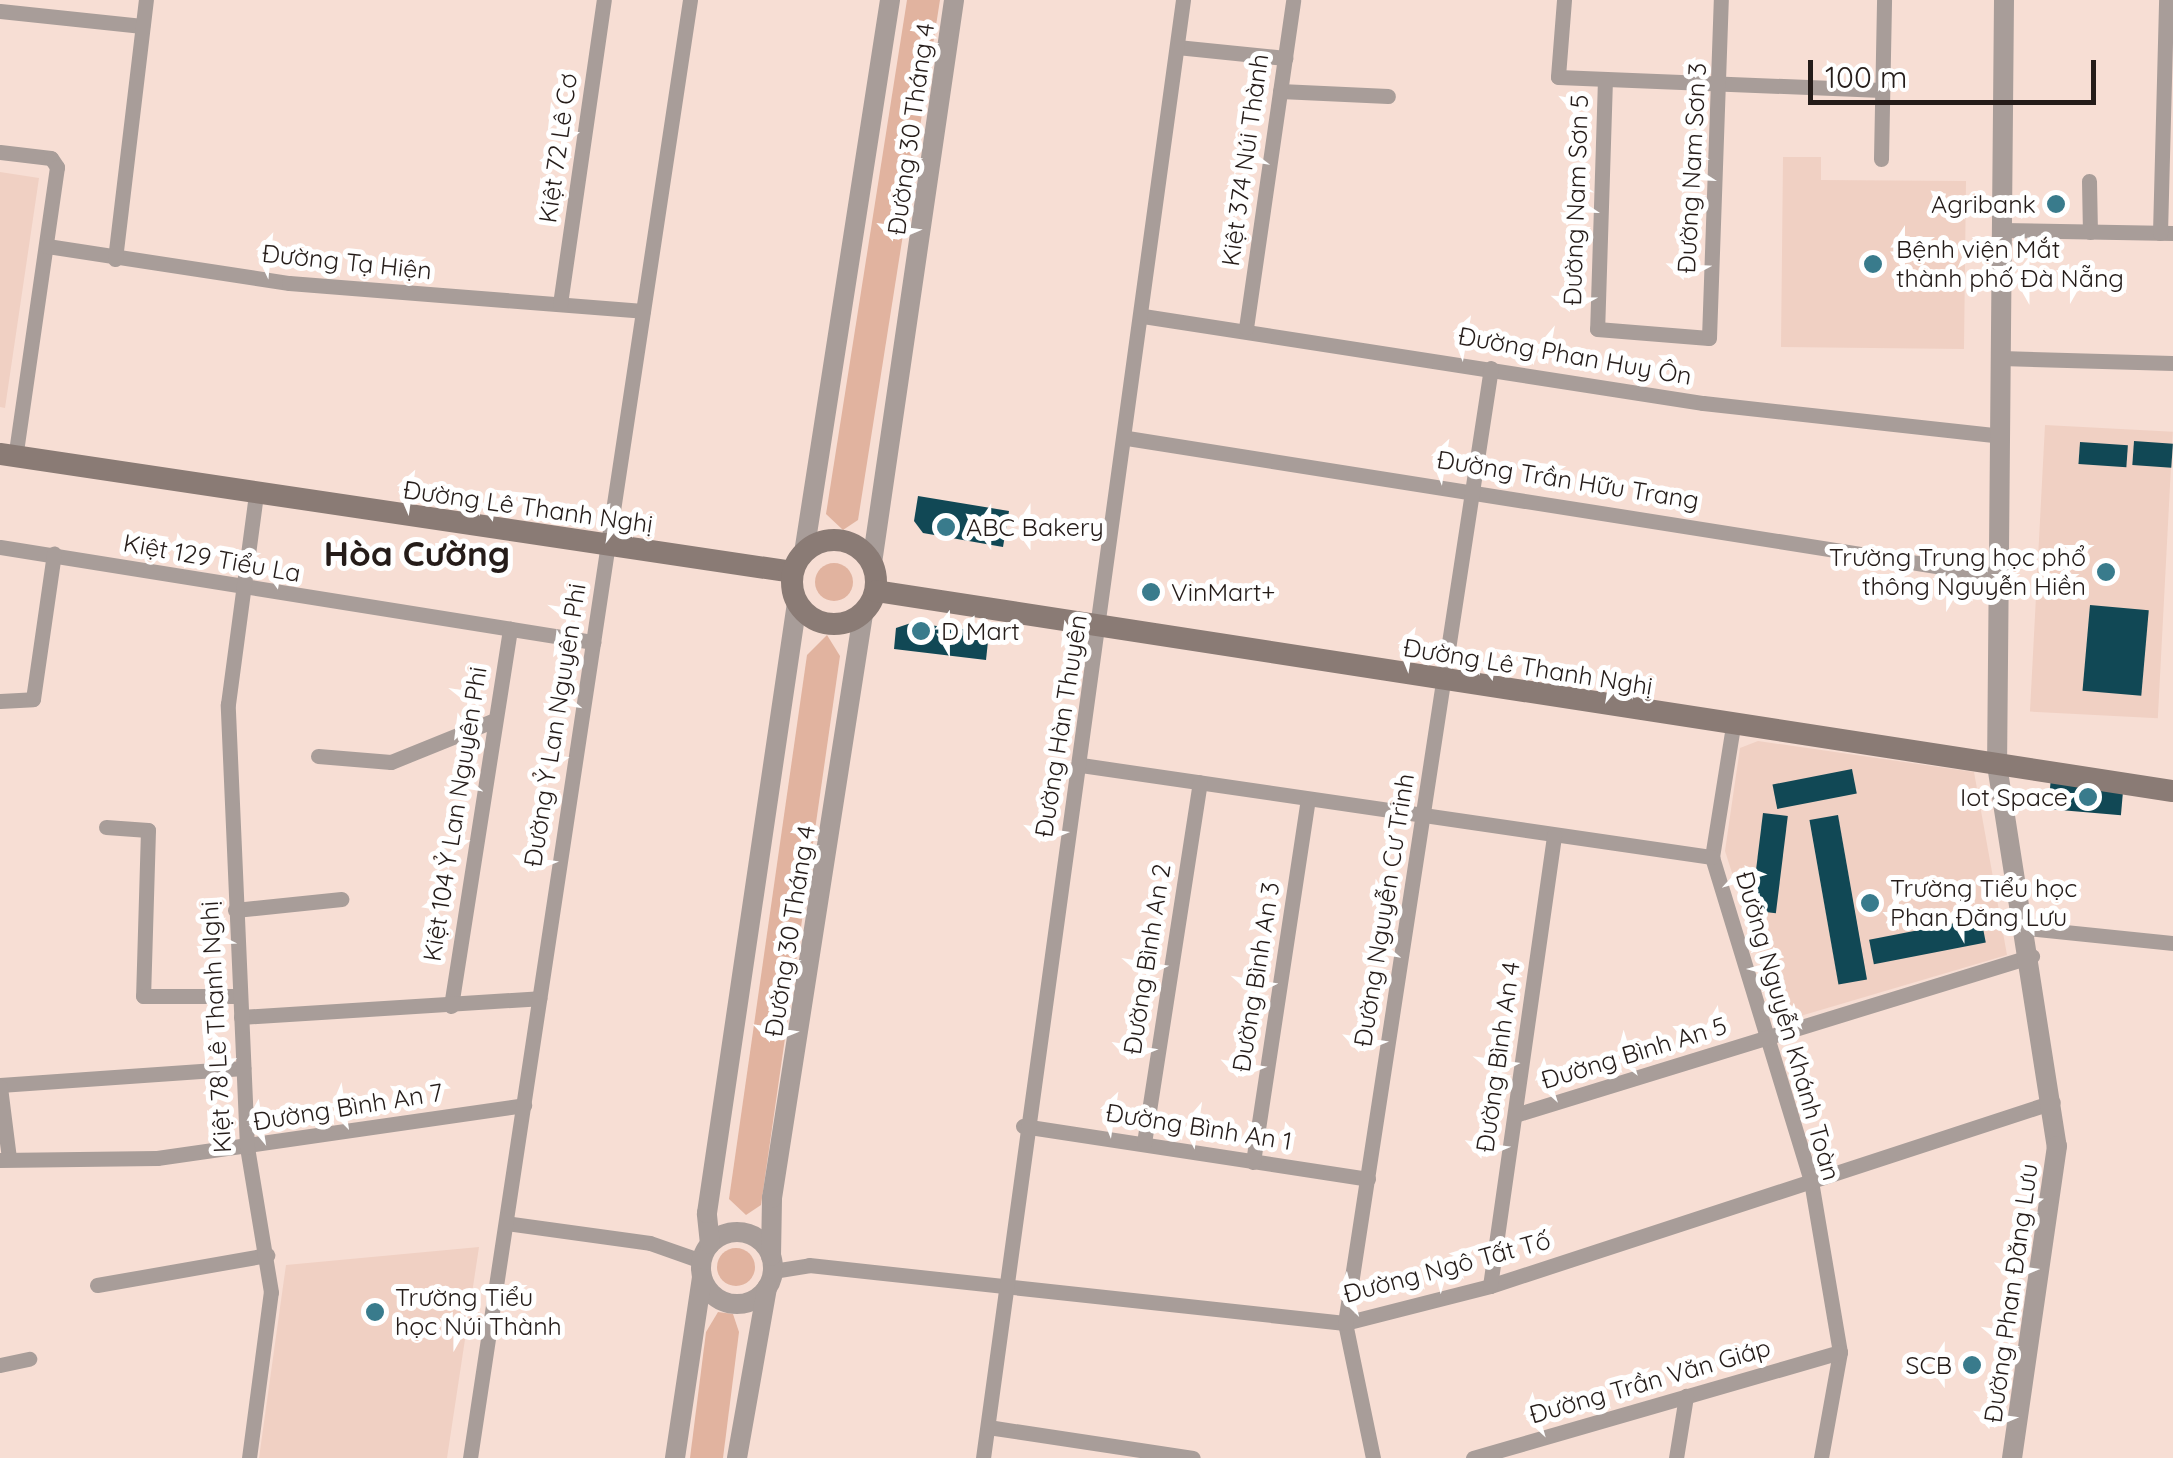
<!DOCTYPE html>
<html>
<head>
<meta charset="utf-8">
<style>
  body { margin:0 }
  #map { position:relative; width:2173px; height:1458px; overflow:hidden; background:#f7ded4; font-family:Quicksand,sans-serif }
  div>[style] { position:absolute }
  .built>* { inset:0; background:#f0d0c3; transform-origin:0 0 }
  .green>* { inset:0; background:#e1b39f }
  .round { border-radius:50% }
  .building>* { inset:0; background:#114855; transform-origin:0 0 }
  .minor>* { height:15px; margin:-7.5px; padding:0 7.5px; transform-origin:7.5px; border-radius:7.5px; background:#a89d99 }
  .tertiary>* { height:20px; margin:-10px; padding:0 10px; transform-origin:10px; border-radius:10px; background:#a89d99 }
  .tertiary>.ring { margin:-10px; padding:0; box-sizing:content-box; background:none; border:20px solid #a89d99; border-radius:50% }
  .secondary>* { height:22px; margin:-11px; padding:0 11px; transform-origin:11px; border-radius:11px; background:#8a7b75 }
  .secondary>.ring { margin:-11px; padding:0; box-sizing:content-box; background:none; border:22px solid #8a7b75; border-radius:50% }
  .dots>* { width:28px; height:28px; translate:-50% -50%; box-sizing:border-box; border:5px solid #fff; border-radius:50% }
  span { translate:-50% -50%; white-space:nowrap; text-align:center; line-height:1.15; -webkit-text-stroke:10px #fff; paint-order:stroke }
  .street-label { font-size:25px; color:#251c19 }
  .poi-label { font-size:25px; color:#251c19 }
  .right { translate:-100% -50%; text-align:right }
  .left { translate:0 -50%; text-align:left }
  .district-label { font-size:35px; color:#251c19; font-weight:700 }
  .scale { position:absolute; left:1808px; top:60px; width:288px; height:45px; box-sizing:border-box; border:5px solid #251c19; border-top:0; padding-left:12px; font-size:30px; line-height:35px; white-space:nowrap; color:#251c19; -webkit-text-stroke:8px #fff; paint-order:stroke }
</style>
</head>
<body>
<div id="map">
  <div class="built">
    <i style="clip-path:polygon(1783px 157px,1821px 157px,1821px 180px,1966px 181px,1964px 349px,1781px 347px)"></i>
    <i style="clip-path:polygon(0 172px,39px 178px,5px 408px,0 407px)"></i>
    <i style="left:2045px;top:425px;width:128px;height:287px;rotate:3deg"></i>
    <i style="clip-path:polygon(1758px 741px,1974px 772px,2007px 955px,1780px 1022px,1725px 851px,1740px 748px)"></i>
    <i style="clip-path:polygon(479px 1247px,447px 1458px,259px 1458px,286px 1265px)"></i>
  </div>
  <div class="green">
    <i style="clip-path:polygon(907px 0,940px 0,858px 520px,843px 530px,826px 514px)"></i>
    <i class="round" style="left:815px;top:563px;width:38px;height:38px"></i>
    <i style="clip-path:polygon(827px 635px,840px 656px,761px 1205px,746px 1215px,729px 1199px,807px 655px)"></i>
    <i class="round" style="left:717px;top:1248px;width:38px;height:38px"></i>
    <i style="clip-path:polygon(718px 1312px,733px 1314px,739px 1332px,723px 1458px,690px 1458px,706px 1332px)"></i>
  </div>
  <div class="building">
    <i style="left:2134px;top:441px;width:39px;height:24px;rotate:4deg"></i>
    <i style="left:2080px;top:442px;width:48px;height:22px;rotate:4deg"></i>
    <i style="clip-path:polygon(918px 496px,1009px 511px,1003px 547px,923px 533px,914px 521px)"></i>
    <i style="left:2090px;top:605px;width:59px;height:86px;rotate:5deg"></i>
    <i style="clip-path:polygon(911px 623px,989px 632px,986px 660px,894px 649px,896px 628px)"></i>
    <i style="left:1852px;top:769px;width:25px;height:81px;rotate:79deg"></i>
    <i style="left:2051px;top:777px;width:73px;height:32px;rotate:5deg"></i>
    <i style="left:1763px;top:813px;width:25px;height:98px;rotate:7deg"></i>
    <i style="left:1838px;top:815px;width:167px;height:29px;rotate:80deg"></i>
    <i style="left:1981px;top:918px;width:25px;height:114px;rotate:79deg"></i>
  </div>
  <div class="minor">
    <i style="left:1564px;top:0;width:77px;rotate:94.5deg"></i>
    <i style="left:1558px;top:77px;width:324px;rotate:2.3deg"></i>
    <i style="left:0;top:11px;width:143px;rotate:6deg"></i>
    <i style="left:1177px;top:47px;width:109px;rotate:5.8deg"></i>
    <i style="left:1605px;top:79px;width:250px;rotate:91.8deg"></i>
    <i style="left:1597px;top:329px;width:112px;rotate:4.6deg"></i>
    <i style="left:1709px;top:338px;width:338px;rotate:-88deg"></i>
    <i style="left:1280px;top:91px;width:108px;rotate:2.7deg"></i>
    <i style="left:0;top:152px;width:51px;rotate:6.7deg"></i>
    <i style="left:51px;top:158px;width:11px;rotate:56deg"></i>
    <i style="left:57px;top:167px;width:293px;rotate:98.2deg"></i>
    <i style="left:1881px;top:159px;width:159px;rotate:-88.9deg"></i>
    <i style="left:2089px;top:181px;width:51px;rotate:88.9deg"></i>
    <i style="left:2003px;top:230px;width:170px;rotate:1deg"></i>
    <i style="left:2160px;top:233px;width:233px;rotate:-88.5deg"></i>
    <i style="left:47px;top:246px;width:245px;rotate:8.7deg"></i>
    <i style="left:289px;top:283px;width:355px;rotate:4.5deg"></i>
    <i style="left:115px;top:259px;width:261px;rotate:-83.2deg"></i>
    <i style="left:560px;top:304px;width:307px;rotate:-81.8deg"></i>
    <i style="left:1143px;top:316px;width:567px;rotate:8.83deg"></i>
    <i style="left:1703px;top:403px;width:299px;rotate:6.3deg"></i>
    <i style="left:1246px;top:328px;width:331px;rotate:-81.8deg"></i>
    <i style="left:2001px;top:358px;width:172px;rotate:1.7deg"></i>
    <i style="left:1127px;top:438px;width:883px;rotate:8.99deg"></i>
    <i style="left:0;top:547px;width:601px;rotate:9.1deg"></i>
    <i style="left:0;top:701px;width:33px;rotate:-3deg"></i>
    <i style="left:33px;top:699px;width:147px;rotate:-81.8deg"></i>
    <i style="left:1733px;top:726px;width:133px;rotate:99.1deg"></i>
    <i style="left:1712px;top:857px;width:339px;rotate:73deg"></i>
    <i style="left:1811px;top:1181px;width:173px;rotate:80.4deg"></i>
    <i style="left:1840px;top:1352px;width:108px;rotate:100.2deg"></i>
    <i style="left:318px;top:756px;width:73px;rotate:4.7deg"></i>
    <i style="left:391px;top:762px;width:112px;rotate:-22deg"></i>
    <i style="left:1081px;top:765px;width:638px;rotate:8.3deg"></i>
    <i style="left:106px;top:827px;width:42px;rotate:4.1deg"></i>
    <i style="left:148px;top:830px;width:166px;rotate:91.7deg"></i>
    <i style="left:143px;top:996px;width:96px"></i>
    <i style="left:235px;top:910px;width:107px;rotate:-5.9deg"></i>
    <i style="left:2027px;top:928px;width:147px;rotate:5.9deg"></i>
    <i style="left:451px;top:1006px;width:382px;rotate:-81.1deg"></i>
    <i style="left:241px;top:1017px;width:299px;rotate:-3.6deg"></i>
    <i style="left:0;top:1085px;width:244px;rotate:-4deg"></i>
    <i style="left:0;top:1087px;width:72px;rotate:82.8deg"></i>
    <i style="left:1515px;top:1115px;width:541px;rotate:-17.09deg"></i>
    <i style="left:1023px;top:1126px;width:349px;rotate:8.7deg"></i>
    <i style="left:1144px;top:1143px;width:365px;rotate:-81.2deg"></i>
    <i style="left:0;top:1160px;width:157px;rotate:-0.7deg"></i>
    <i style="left:157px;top:1158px;width:371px;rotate:-8.2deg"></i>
    <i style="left:1253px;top:1162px;width:367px;rotate:-81.4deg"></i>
    <i style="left:506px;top:1223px;width:145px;rotate:7.9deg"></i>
    <i style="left:650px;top:1243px;width:54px;rotate:19.4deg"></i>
    <i style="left:773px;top:1271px;width:36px;rotate:-9deg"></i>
    <i style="left:809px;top:1265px;width:539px;rotate:6.18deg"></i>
    <i style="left:1345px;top:1323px;width:150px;rotate:-14.3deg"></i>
    <i style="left:1490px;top:1286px;width:592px;rotate:-18.1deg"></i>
    <i style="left:97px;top:1285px;width:173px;rotate:-10deg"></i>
    <i style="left:1490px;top:1286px;width:455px;rotate:-81.9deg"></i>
    <i style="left:0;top:1365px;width:30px;rotate:-12deg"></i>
    <i style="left:988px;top:1427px;width:207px;rotate:8.6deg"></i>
    <i style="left:249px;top:1458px;width:167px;rotate:-82.5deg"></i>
    <i style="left:271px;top:1292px;width:147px;rotate:-99.4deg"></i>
    <i style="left:247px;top:1147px;width:443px;rotate:-92.5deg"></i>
    <i style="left:228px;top:704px;width:212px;rotate:-82.4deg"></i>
    <i style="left:470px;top:1458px;width:1475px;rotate:-81.42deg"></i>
    <i style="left:983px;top:1458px;width:1472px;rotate:-82.19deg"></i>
    <i style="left:1373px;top:1458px;width:138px;rotate:-101.7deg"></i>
    <i style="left:1345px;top:1323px;width:966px;rotate:-81.31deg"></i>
    <i style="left:1473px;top:1458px;width:382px;rotate:-16.1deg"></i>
    <i style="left:1676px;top:1458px;width:63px;rotate:-80.8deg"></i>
  </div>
  <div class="tertiary">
    <i style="left:2004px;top:0;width:765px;rotate:90.52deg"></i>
    <i style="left:1997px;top:765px;width:386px;rotate:81.1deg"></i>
    <i style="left:2057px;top:1146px;width:315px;rotate:98.2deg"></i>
    <i style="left:804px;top:553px;width:560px;rotate:-81.16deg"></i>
    <i style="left:872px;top:563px;width:569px;rotate:-81.71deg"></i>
    <i class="ring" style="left:701px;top:1232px;width:52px;height:52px"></i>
    <i style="left:710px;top:1244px;width:31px;rotate:-96deg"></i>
    <i style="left:707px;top:1213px;width:617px;rotate:-81.61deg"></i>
    <i style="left:771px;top:1256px;width:58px;rotate:-89deg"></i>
    <i style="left:772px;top:1198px;width:591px;rotate:-81.14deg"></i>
    <i style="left:675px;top:1458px;width:182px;rotate:-81.5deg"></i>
    <i style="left:737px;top:1458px;width:173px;rotate:-80deg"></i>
  </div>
  <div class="secondary">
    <i style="left:0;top:454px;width:801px;rotate:8.47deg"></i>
    <i class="ring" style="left:792px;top:540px;width:62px;height:62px"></i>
    <i style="left:876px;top:591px;width:1312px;rotate:8.77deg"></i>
  </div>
  <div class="dots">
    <i style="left:2056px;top:204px;background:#397b8c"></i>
    <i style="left:1873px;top:264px;background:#397b8c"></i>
    <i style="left:946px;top:527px;background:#397b8c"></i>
    <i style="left:2106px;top:572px;background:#397b8c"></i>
    <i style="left:1151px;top:592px;background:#397b8c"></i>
    <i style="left:921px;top:631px;background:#397b8c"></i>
    <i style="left:2088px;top:797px;background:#397b8c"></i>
    <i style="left:1870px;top:903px;background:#397b8c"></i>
    <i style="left:375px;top:1312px;background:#397b8c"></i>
    <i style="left:1972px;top:1365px;background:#397b8c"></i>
  </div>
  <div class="street-label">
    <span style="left:911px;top:129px;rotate:-82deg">Đường 30 Tháng 4</span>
    <span style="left:558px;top:148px;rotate:-82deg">Kiệt 72 Lê Cơ</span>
    <span style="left:1245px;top:160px;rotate:-82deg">Kiệt 374 Núi Thành</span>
    <span style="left:1692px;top:168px;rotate:-87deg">Đường Nam Sơn 3</span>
    <span style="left:1576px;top:200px;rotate:-88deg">Đường Nam Sơn 5</span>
    <span style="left:347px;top:262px;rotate:6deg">Đường Tạ Hiện</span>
    <span style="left:1575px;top:356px;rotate:10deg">Đường Phan Huy Ôn</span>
    <span style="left:1568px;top:480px;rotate:9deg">Đường Trần Hữu Trang</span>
    <span style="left:528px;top:507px;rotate:8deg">Đường Lê Thanh Nghị</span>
    <span style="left:212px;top:558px;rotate:10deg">Kiệt 129 Tiểu La</span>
    <span style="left:1528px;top:667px;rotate:9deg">Đường Lê Thanh Nghị</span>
    <span style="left:555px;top:725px;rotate:-81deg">Đường Ỷ Lan Nguyên Phi</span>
    <span style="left:1061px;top:726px;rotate:-81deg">Đường Hàn Thuyên</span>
    <span style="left:455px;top:814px;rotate:-81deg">Kiệt 104 Ỷ Lan Nguyên Phi</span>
    <span style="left:1384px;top:910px;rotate:-81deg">Đường Nguyễn Cư Trinh</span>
    <span style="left:790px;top:931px;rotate:-81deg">Đường 30 Tháng 4</span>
    <span style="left:1147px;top:959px;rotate:-81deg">Đường Bình An 2</span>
    <span style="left:1256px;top:977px;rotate:-81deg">Đường Bình An 3</span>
    <span style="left:1788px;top:1026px;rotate:74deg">Đường Nguyễn Khánh Toàn</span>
    <span style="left:216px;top:1027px;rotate:-93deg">Kiệt 78 Lê Thanh Nghị</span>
    <span style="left:1634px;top:1053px;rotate:-17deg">Đường Bình An 5</span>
    <span style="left:1498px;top:1057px;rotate:-82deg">Đường Bình An 4</span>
    <span style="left:348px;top:1107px;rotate:-9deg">Đường Bình An 7</span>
    <span style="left:1199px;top:1127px;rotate:9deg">Đường Bình An 1</span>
    <span style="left:1447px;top:1267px;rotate:-15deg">Đường Ngô Tất Tố</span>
    <span style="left:2011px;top:1293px;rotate:-82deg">Đường Phan Đăng Lưu</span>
    <span style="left:1650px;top:1381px;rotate:-16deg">Đường Trần Văn Giáp</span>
  </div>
  <div class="poi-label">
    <span class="right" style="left:2036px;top:204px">Agribank</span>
    <span class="left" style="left:1896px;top:264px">Bệnh viện Mắt<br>thành phố Đà Nẵng</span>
    <span class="left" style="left:966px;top:527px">ABC Bakery</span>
    <span class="right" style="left:2086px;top:572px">Trường Trung học phổ<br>thông Nguyễn Hiền</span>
    <span class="left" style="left:1171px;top:592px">VinMart+</span>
    <span class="left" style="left:941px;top:631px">D Mart</span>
    <span class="right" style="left:2068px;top:797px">Iot Space</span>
    <span class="left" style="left:1890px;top:903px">Trường Tiểu học<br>Phan Đăng Lưu</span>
    <span class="left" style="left:395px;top:1312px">Trường Tiểu<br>học Núi Thành</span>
    <span class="right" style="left:1952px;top:1365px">SCB</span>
  </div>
  <div class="district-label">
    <span style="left:417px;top:553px">Hòa Cường</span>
  </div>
  <div class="scale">100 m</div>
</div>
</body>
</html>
